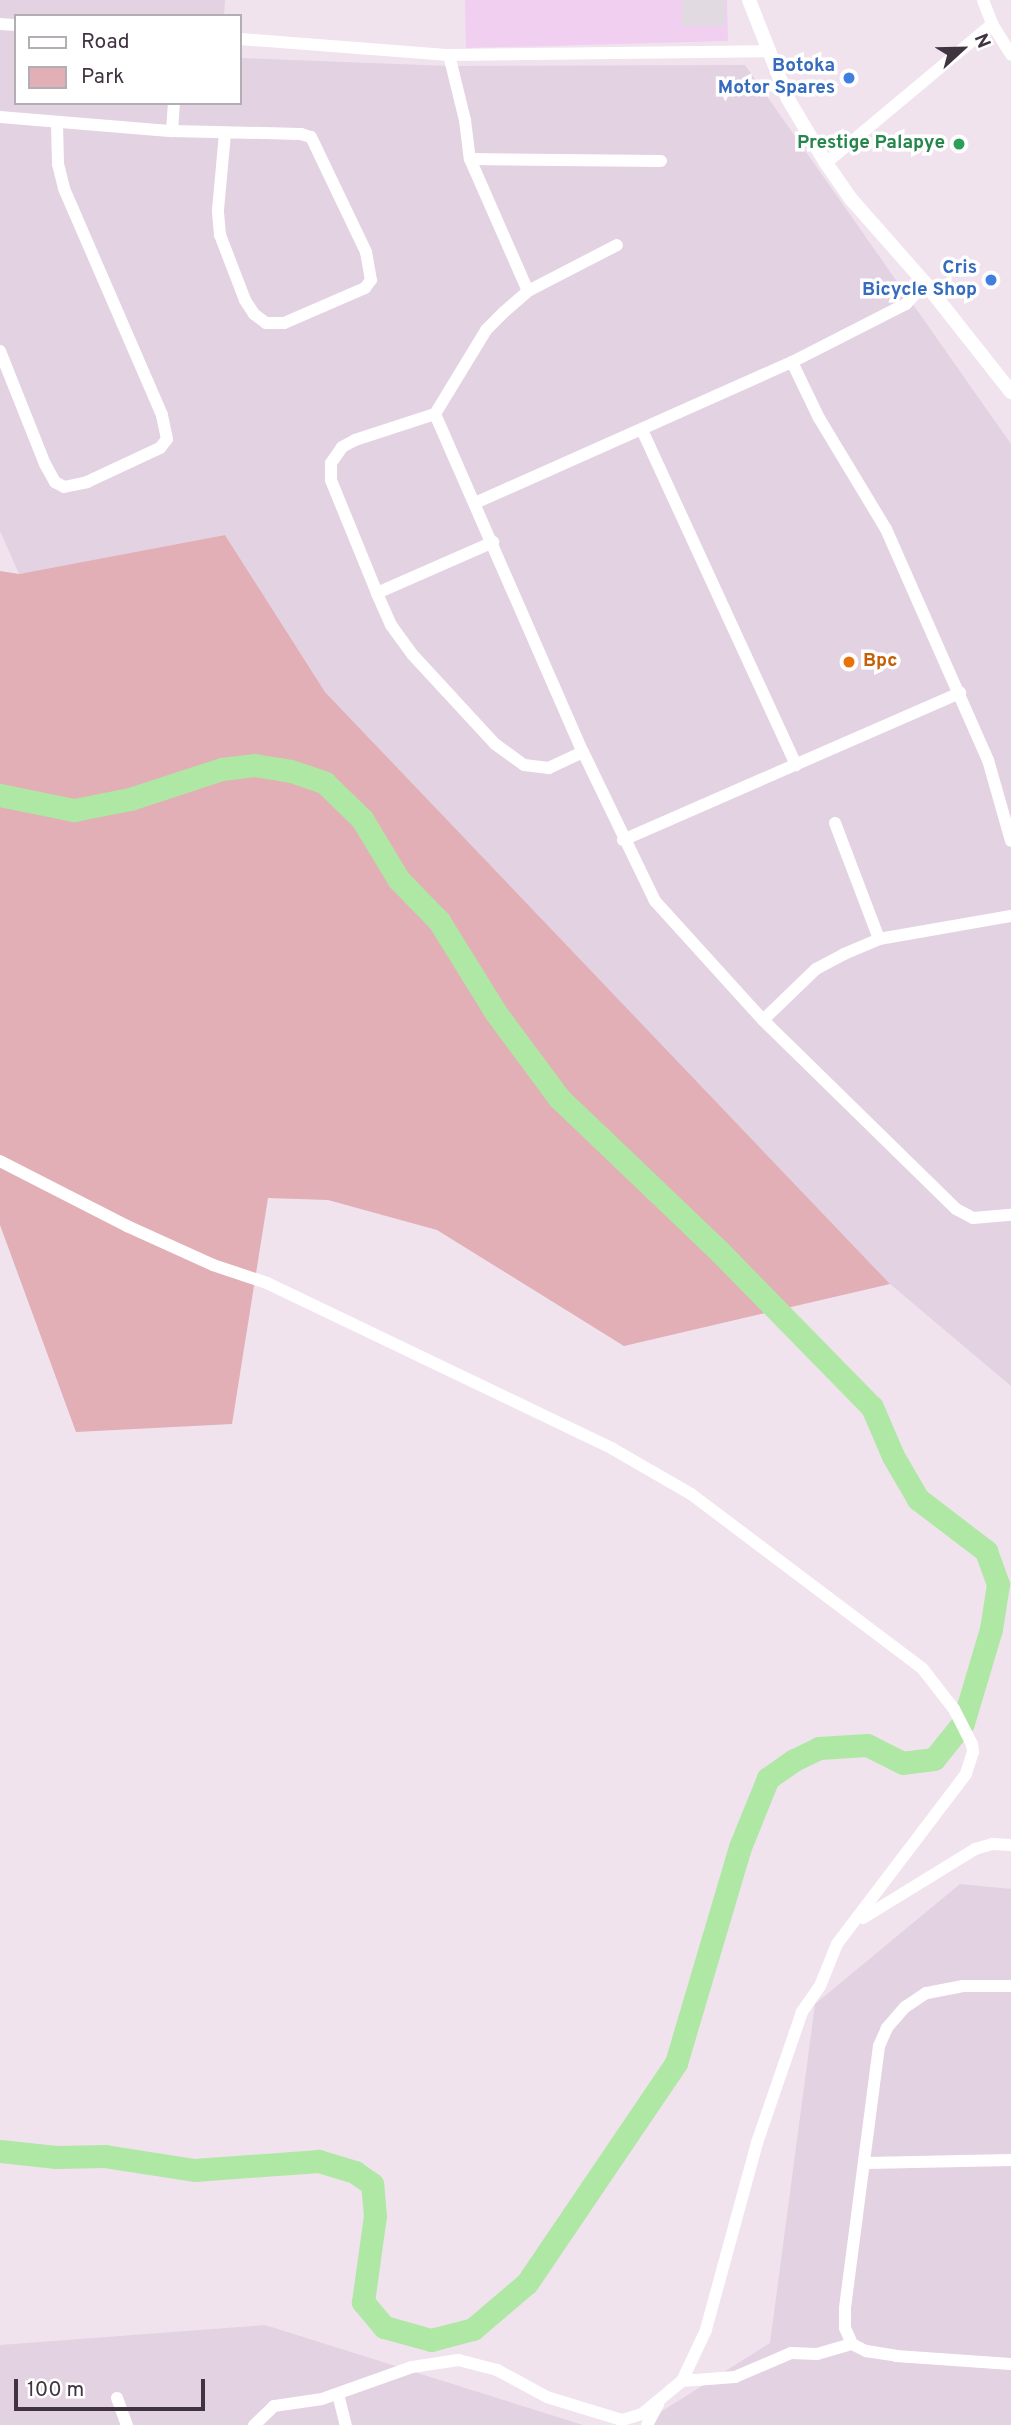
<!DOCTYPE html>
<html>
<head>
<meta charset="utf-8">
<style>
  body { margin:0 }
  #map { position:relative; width:1011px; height:2425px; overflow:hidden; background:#f0e3ee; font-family:Overpass,sans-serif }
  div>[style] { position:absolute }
  .residential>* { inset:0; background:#e3d2e1 }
  .commercial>* { inset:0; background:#f1cff1 }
  .green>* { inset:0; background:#e1afb5 }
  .parking>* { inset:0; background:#e1dbe1; transform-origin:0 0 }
  .river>* { height:23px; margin:-11.5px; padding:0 11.5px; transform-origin:11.5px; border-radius:11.5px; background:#afe8a4 }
  .minor>* { height:12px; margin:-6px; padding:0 6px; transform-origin:6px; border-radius:6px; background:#fff }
  .tertiary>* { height:14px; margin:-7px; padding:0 7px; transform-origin:7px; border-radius:7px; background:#fff }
  .dots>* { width:19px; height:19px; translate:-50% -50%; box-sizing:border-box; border:4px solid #fff; border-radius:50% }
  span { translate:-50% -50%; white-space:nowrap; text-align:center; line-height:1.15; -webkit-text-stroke:7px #fff; paint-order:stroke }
  .shop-label { font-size:19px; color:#366cbe; font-weight:700 }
  .right { translate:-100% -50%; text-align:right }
  .leisure-label { font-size:19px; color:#27864d; font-weight:700 }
  .food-label { font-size:19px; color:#c56008; font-weight:700 }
  .left { translate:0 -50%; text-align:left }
  .legend { position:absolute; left:14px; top:14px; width:228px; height:91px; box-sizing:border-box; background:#fff; border:2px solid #b3aeb3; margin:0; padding:9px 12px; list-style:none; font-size:21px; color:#413441 }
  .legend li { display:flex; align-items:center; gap:14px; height:35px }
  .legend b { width:35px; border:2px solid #b3aeb3 }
  .north { position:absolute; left:927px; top:14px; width:70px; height:70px; -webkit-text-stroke:5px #fff; paint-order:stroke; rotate:68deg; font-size:19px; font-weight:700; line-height:28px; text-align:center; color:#413441 }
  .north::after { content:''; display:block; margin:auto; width:24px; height:32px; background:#413441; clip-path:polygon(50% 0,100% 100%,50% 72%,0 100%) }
  .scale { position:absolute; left:14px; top:2379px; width:191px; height:32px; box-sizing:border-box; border:4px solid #413441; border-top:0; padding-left:9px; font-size:21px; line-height:24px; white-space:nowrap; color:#413441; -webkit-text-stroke:5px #fff; paint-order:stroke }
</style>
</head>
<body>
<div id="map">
  <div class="residential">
    <i style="clip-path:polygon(0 0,225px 0,224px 16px,16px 16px,16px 103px,240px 103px,240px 58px,450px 66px,745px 65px,1011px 444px,1011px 1386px,890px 1284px,325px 692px,225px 535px,19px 574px,0 531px)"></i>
    <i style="clip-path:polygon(960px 1884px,1011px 1889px,1011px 2425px,640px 2425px,770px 2343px,815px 2004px)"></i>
    <i style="clip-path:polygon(265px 2325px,583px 2425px,0 2425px,0 2345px)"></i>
  </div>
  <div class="commercial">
    <i style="clip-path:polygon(465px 0,727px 0,728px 41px,466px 48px)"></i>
  </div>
  <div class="green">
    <i style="clip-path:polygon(225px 535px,325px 692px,890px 1284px,624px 1346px,437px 1230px,328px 1200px,268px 1198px,232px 1424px,76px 1432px,0 1225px,0 571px,19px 574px)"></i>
  </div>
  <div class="parking">
    <i style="left:682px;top:0;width:43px;height:26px"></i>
  </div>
  <div class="river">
    <i style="left:0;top:795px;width:76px;rotate:11.5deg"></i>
    <i style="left:74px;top:810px;width:57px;rotate:-11.1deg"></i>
    <i style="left:130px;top:799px;width:97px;rotate:-18.1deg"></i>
    <i style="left:222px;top:769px;width:32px;rotate:-7deg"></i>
    <i style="left:254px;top:765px;width:37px;rotate:9deg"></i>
    <i style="left:291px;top:771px;width:36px;rotate:19deg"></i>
    <i style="left:325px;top:783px;width:52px;rotate:44.2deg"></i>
    <i style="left:362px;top:819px;width:71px;rotate:58.8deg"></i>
    <i style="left:399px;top:880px;width:57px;rotate:45.7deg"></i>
    <i style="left:439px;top:921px;width:108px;rotate:58.2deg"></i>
    <i style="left:496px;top:1013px;width:106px;rotate:53.5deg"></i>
    <i style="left:559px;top:1098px;width:223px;rotate:43.7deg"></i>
    <i style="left:720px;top:1252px;width:217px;rotate:45.6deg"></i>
    <i style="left:872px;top:1407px;width:53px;rotate:66.8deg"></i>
    <i style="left:893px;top:1456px;width:50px;rotate:59.8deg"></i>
    <i style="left:918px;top:1499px;width:86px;rotate:37.4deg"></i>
    <i style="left:986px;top:1551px;width:35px;rotate:70deg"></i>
    <i style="left:998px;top:1584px;width:46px;rotate:98.8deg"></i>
    <i style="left:991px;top:1629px;width:98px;rotate:106.6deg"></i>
    <i style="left:963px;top:1723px;width:46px;rotate:128.9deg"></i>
    <i style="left:934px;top:1759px;width:31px;rotate:173deg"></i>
    <i style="left:903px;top:1763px;width:40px;rotate:-153.4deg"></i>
    <i style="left:867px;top:1745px;width:48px;rotate:176.4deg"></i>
    <i style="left:819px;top:1748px;width:28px;rotate:154deg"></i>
    <i style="left:794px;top:1760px;width:32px;rotate:145deg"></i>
    <i style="left:768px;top:1778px;width:74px;rotate:112.1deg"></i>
    <i style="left:740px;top:1847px;width:225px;rotate:106.5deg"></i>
    <i style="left:676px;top:2063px;width:266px;rotate:124.1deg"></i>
    <i style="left:527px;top:2283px;width:71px;rotate:139.6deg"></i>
    <i style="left:473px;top:2329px;width:43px;rotate:165.3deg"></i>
    <i style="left:431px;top:2340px;width:49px;rotate:-164.5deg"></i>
    <i style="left:384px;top:2327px;width:33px;rotate:-130deg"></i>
    <i style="left:363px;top:2302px;width:87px;rotate:-82.1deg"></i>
    <i style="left:375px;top:2216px;width:32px;rotate:-95deg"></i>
    <i style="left:372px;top:2184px;width:21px;rotate:-145deg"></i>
    <i style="left:355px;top:2172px;width:38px;rotate:-163deg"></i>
    <i style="left:319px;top:2161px;width:125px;rotate:175.9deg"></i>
    <i style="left:194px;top:2170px;width:90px;rotate:-171.1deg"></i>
    <i style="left:105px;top:2156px;width:49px;rotate:178.8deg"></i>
    <i style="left:56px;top:2157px;width:56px;rotate:-173.9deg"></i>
  </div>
  <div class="minor">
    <i style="left:983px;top:0;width:26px;rotate:69deg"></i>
    <i style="left:992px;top:24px;width:36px;rotate:58deg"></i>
    <i style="left:0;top:24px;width:16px;rotate:4deg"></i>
    <i style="left:240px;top:39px;width:210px;rotate:4.4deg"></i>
    <i style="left:449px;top:55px;width:318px;rotate:-0.7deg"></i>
    <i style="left:449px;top:55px;width:67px;rotate:76.2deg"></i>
    <i style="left:465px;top:120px;width:39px;rotate:83deg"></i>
    <i style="left:470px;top:159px;width:144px;rotate:66.3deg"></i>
    <i style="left:0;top:117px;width:173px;rotate:4.7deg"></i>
    <i style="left:172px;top:131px;width:129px;rotate:1.3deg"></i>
    <i style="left:301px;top:134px;width:10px;rotate:17deg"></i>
    <i style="left:311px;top:137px;width:127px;rotate:64.4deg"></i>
    <i style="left:366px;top:252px;width:28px;rotate:80deg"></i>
    <i style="left:371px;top:280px;width:10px;rotate:127deg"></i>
    <i style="left:365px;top:288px;width:88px;rotate:156.6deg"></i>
    <i style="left:284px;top:323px;width:18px;rotate:180deg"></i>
    <i style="left:266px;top:323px;width:15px;rotate:-143deg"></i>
    <i style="left:254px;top:314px;width:17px;rotate:-123deg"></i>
    <i style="left:245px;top:300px;width:70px;rotate:-111deg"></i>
    <i style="left:220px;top:235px;width:25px;rotate:-95deg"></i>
    <i style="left:218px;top:210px;width:77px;rotate:-84.8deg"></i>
    <i style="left:172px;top:131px;width:28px;rotate:-86deg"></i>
    <i style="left:470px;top:159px;width:191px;rotate:0.6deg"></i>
    <i style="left:826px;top:163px;width:217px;rotate:-39.9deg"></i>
    <i style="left:0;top:351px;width:122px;rotate:68.3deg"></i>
    <i style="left:45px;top:464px;width:21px;rotate:61deg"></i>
    <i style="left:55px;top:482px;width:10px;rotate:29deg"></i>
    <i style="left:64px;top:487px;width:24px;rotate:-12deg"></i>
    <i style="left:87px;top:482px;width:81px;rotate:-25deg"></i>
    <i style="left:160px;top:448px;width:11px;rotate:-52deg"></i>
    <i style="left:167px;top:439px;width:25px;rotate:-102deg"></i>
    <i style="left:162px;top:415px;width:247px;rotate:-113.4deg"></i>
    <i style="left:64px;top:188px;width:25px;rotate:-104deg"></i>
    <i style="left:58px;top:164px;width:42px;rotate:-91.4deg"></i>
    <i style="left:792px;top:362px;width:62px;rotate:64.3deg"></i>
    <i style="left:819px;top:418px;width:130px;rotate:58.9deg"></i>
    <i style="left:886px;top:529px;width:253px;rotate:66.2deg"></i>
    <i style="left:988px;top:760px;width:84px;rotate:74.1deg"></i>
    <i style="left:435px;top:414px;width:369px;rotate:66.4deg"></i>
    <i style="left:583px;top:752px;width:165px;rotate:64.2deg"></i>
    <i style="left:655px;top:901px;width:161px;rotate:47.8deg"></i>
    <i style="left:763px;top:1020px;width:270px;rotate:44.4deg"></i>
    <i style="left:956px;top:1209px;width:19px;rotate:28deg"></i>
    <i style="left:973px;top:1218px;width:38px;rotate:-5deg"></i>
    <i style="left:642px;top:430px;width:369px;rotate:65.3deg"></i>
    <i style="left:475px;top:503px;width:347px;rotate:-24deg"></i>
    <i style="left:792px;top:362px;width:128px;rotate:-27deg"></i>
    <i style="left:906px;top:304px;width:28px;rotate:-48deg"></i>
    <i style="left:377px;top:593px;width:127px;rotate:-23.7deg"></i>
    <i style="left:583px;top:752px;width:38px;rotate:155deg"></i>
    <i style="left:549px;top:768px;width:25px;rotate:-173deg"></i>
    <i style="left:524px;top:765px;width:36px;rotate:-144deg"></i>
    <i style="left:495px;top:744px;width:122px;rotate:-132.7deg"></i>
    <i style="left:412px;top:654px;width:36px;rotate:-126deg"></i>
    <i style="left:391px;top:625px;width:35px;rotate:-114deg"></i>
    <i style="left:377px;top:593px;width:122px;rotate:-112.2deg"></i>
    <i style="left:331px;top:480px;width:17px;rotate:-90deg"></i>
    <i style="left:331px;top:463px;width:19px;rotate:-55deg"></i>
    <i style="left:342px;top:447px;width:15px;rotate:-28deg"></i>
    <i style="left:355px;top:440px;width:84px;rotate:-18deg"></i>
    <i style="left:435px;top:414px;width:98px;rotate:-58.7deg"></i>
    <i style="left:486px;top:330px;width:25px;rotate:-45deg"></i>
    <i style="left:504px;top:312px;width:32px;rotate:-41deg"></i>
    <i style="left:528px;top:291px;width:100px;rotate:-27.3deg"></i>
    <i style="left:835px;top:823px;width:124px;rotate:69.2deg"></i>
    <i style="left:623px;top:840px;width:368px;rotate:-23.6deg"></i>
    <i style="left:763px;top:1020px;width:74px;rotate:-43.9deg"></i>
    <i style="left:816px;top:969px;width:32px;rotate:-28deg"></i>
    <i style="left:844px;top:954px;width:38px;rotate:-23deg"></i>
    <i style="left:879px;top:939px;width:134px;rotate:-9.9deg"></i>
    <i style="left:0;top:1161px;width:143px;rotate:27.1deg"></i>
    <i style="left:127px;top:1226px;width:94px;rotate:24.4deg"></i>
    <i style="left:213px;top:1265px;width:57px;rotate:18.4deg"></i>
    <i style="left:267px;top:1283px;width:384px;rotate:25.6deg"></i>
    <i style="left:613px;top:1449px;width:90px;rotate:30deg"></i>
    <i style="left:691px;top:1494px;width:289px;rotate:37deg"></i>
    <i style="left:922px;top:1668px;width:52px;rotate:52deg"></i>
    <i style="left:954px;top:1709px;width:39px;rotate:63deg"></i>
    <i style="left:972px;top:1744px;width:8px;rotate:83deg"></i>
    <i style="left:973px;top:1752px;width:23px;rotate:108deg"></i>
    <i style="left:966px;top:1774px;width:213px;rotate:127.2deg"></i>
    <i style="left:837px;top:1944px;width:45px;rotate:112deg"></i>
    <i style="left:820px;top:1986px;width:32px;rotate:125deg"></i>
    <i style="left:802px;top:2012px;width:139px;rotate:109deg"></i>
    <i style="left:757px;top:2143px;width:194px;rotate:105.3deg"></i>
    <i style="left:706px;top:2330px;width:56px;rotate:115.2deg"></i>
    <i style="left:682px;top:2381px;width:52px;rotate:140.5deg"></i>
    <i style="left:642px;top:2414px;width:21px;rotate:163deg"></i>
    <i style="left:622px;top:2420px;width:78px;rotate:-163deg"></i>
    <i style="left:547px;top:2397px;width:57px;rotate:-151.6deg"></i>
    <i style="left:497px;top:2370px;width:40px;rotate:-165.6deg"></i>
    <i style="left:458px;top:2360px;width:47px;rotate:171.3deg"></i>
    <i style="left:412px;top:2367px;width:96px;rotate:160.4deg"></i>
    <i style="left:322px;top:2399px;width:49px;rotate:171.7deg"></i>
    <i style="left:274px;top:2406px;width:28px;rotate:136deg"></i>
    <i style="left:863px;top:1918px;width:132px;rotate:-31.6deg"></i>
    <i style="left:975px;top:1849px;width:18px;rotate:-16deg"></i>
    <i style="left:992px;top:1844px;width:19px;rotate:3deg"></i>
    <i style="left:1011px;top:1986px;width:48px;rotate:180deg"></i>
    <i style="left:963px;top:1986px;width:38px;rotate:169deg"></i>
    <i style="left:926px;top:1993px;width:25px;rotate:146deg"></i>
    <i style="left:905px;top:2007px;width:28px;rotate:131deg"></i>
    <i style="left:887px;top:2028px;width:20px;rotate:114deg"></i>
    <i style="left:879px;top:2046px;width:265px;rotate:97.4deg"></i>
    <i style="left:845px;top:2309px;width:19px;rotate:90deg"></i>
    <i style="left:845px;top:2328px;width:17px;rotate:66deg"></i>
    <i style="left:852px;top:2344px;width:16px;rotate:27deg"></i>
    <i style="left:866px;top:2351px;width:30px;rotate:9deg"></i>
    <i style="left:896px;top:2356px;width:115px;rotate:4deg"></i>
    <i style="left:866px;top:2163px;width:145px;rotate:-1.2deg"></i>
    <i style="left:682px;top:2381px;width:53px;rotate:-4.3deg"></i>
    <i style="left:735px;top:2377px;width:61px;rotate:-23.2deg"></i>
    <i style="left:791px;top:2353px;width:26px;rotate:2deg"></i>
    <i style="left:817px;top:2354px;width:36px;rotate:-16deg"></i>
    <i style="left:338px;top:2394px;width:32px;rotate:76deg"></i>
    <i style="left:117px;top:2398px;width:29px;rotate:70deg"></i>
    <i style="left:647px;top:2425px;width:24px;rotate:-62deg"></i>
  </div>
  <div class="tertiary">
    <i style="left:749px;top:0;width:106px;rotate:68.5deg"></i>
    <i style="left:788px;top:99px;width:74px;rotate:59.3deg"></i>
    <i style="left:826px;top:163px;width:44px;rotate:55.2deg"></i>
    <i style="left:851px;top:199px;width:112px;rotate:48.6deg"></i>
    <i style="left:925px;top:283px;width:139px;rotate:51.7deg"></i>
  </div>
  <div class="dots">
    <i style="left:849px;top:78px;background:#3f7fe0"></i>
    <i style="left:959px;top:144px;background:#2e9e5b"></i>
    <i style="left:991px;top:280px;background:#3f7fe0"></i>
    <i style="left:849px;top:662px;background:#e8710a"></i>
  </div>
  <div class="shop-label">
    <span class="right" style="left:835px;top:78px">Botoka<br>Motor Spares</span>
    <span class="right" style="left:977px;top:280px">Cris<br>Bicycle Shop</span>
  </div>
  <div class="leisure-label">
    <span class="right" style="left:945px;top:144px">Prestige Palapye</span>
  </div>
  <div class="food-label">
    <span class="left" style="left:863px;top:662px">Bpc</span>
  </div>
  <ul class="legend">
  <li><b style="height:9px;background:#fff"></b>Road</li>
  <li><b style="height:19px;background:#e1afb5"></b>Park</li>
  </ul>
  <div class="north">N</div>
  <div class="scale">100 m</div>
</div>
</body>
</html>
